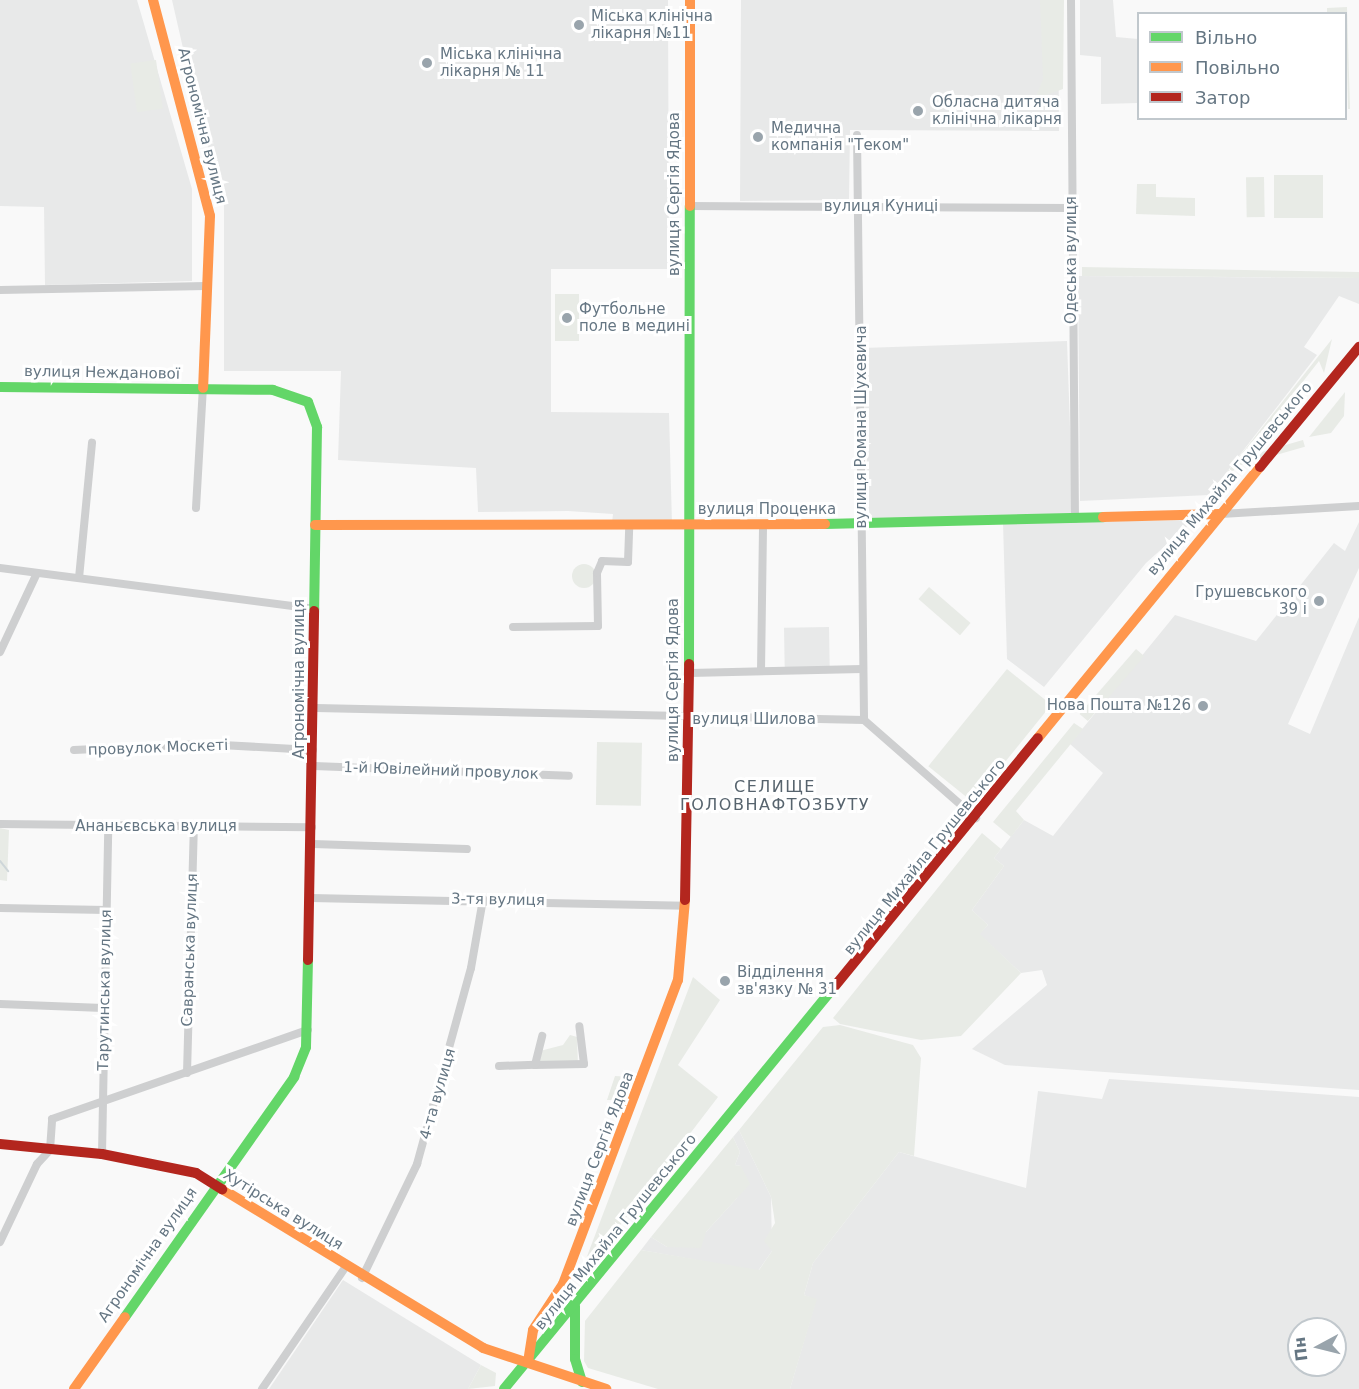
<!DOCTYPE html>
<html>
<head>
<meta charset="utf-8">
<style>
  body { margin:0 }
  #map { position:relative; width:1359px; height:1389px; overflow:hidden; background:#f9f9f9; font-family:"DejaVu Sans",sans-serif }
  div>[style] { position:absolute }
  .built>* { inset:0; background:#e8e9e9; transform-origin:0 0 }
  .green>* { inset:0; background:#e8ebe6; transform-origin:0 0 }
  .round { border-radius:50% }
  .stream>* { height:2px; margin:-1px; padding:0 1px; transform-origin:1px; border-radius:1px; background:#ced6d9 }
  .street>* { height:8px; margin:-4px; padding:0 4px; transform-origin:4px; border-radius:4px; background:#cecfd0 }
  .fast>* { height:10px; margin:-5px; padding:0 5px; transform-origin:5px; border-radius:5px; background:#63d668 }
  .slow>* { height:10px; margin:-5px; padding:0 5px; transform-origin:5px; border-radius:5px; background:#ff974d }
  .jam>* { height:10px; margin:-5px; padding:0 5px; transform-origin:5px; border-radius:5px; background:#b3261e }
  .dots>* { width:16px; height:16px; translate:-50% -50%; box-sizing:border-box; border:3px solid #fff; border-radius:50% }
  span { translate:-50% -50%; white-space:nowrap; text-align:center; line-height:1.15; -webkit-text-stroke:6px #fff; paint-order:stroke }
  .poi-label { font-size:15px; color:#657683 }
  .left { translate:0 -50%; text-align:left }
  .right { translate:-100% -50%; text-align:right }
  .street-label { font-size:15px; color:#657683 }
  .neighbourhood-label { font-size:16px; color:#57646e; letter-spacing:1.5px }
  .legend { position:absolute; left:1137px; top:12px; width:210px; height:108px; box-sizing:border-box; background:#fff; border:2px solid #c1c8cd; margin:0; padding:8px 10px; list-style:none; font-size:18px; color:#657683 }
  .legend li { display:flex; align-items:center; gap:12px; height:30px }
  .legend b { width:30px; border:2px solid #c1c8cd }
  .north { position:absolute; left:1287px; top:1317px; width:60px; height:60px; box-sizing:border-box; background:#fff; border:2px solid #c1c8cd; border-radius:50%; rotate:263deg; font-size:16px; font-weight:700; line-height:24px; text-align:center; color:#657683 }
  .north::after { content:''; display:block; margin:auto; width:21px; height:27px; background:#99a4ac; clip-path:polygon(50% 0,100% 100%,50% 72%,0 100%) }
</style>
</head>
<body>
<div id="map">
  <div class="built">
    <i style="clip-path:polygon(0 0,137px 0,192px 189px,192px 281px,45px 285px,44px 207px,0 206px)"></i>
    <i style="clip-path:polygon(172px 0,668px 0,669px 269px,551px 269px,551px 412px,669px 413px,672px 524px,612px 523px,613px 514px,568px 511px,478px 512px,476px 468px,338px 460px,341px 371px,224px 371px,224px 192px,201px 127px)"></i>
    <i style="clip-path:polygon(741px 0,1058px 0,1059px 131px,850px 130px,849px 200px,740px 201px)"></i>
    <i style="clip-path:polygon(1080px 0,1113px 0,1116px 37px,1138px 39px,1138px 103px,1101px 104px,1101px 57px,1080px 55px)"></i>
    <i style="clip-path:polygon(1078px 276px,1359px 278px,1359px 304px,1339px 296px,1304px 347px,1317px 355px,1209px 495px,1080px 501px)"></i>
    <i style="left:1067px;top:341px;width:177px;height:204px;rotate:88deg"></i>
    <i style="clip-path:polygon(1194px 520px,1146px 563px,1044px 687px,1007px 659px,1003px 523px)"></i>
    <i style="clip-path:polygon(1359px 522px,1359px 568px,1288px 724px,1310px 734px,1359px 617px,1359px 1090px,1005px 1065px,972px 1049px,1047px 985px,1042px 970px,1021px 973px,979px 934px,988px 925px,972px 910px,1004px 866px,994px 858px,1024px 820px,1053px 836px,1103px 773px,1070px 744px,1175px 615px,1256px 641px,1334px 543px,1345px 551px)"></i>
    <i style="left:829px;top:627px;width:41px;height:45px;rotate:89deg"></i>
    <i style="clip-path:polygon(evenodd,1109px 1079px,1359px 1097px,1359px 1389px,790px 1389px,816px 1300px,804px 1295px,813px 1263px,899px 1152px,1026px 1188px,1038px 1091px,1102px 1099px,1109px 1079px,1299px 1329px,1335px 1329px,1335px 1365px,1299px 1365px,1299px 1329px)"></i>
    <i style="clip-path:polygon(739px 1130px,771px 1197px,772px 1251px,758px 1271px,641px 1250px,651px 1237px,667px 1247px,706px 1232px,737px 1198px,741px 1166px,735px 1165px,740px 1152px,733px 1137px)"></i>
    <i style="clip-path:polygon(343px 1280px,481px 1365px,468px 1389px,269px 1389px)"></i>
  </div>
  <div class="green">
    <i style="clip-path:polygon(1040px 0,1064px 0,1063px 89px,1035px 99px,1043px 79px)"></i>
    <i style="clip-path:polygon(1347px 7px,1350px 109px,1348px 109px,1346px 14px,1327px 13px,1327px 8px)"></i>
    <i style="left:156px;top:60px;width:49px;height:26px;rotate:82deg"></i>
    <i style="left:1323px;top:175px;width:43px;height:49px;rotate:90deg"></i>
    <i style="left:1264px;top:177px;width:40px;height:18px;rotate:89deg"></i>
    <i style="clip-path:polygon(1137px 184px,1156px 184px,1156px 197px,1195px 198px,1195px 216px,1136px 214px)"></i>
    <i style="clip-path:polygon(1082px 267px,1359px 272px,1359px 278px,1082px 276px)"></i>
    <i style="left:555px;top:294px;width:24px;height:47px"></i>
    <i style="clip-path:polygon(1332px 339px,1324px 373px,1319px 361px,1219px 489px,1216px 486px)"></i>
    <i style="clip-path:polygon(1345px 392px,1344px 416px,1331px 433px,1309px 437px)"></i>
    <i style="left:1303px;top:440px;width:7px;height:76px;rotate:74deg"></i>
    <i class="round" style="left:572px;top:564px;width:24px;height:24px"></i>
    <i style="left:929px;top:587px;width:55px;height:16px;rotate:41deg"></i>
    <i style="left:1136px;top:649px;width:11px;height:86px;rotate:41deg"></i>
    <i style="left:1007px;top:669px;width:57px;height:125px;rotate:39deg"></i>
    <i style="clip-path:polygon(1074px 723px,1083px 729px,1016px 811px,1024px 820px,1011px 837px,993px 822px)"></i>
    <i style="left:597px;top:742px;width:45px;height:63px;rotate:1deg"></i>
    <i style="clip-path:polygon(0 828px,9px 830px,7px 881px,0 880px)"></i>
    <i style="clip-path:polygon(982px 833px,1001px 849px,994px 858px,1004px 866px,972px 910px,988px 925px,980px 934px,1021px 973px,961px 1036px,921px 1040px,840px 1024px,833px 1018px)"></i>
    <i style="clip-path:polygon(693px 977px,720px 1000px,678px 1065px,718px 1097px,578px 1280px)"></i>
    <i style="clip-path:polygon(840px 1025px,913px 1045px,921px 1058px,914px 1156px,899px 1152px,813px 1263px,804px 1295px,817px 1299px,790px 1389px,658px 1389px,588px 1368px,584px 1361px,585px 1321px,641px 1250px,759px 1270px,772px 1251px,764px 1241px,775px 1223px,771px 1197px,739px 1130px,823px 1027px)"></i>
    <i style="clip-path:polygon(570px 1035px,577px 1037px,578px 1065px,541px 1066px,536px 1052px,563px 1045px)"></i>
    <i style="clip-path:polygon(615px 1076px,633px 1077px,624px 1100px,607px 1100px)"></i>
    <i style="clip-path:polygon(733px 1137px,740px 1152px,735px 1165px,741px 1166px,750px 1184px,706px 1232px,701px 1248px,667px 1247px,651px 1237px)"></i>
    <i style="clip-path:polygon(481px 1365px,496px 1373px,495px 1386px,468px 1389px)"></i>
  </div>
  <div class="stream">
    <i style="left:0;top:861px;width:13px;rotate:51deg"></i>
  </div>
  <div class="street">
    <i style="left:1071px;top:0;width:519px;rotate:89.56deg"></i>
    <i style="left:857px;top:135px;width:585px;rotate:89.31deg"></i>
    <i style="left:690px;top:206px;width:381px;rotate:0.3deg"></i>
    <i style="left:0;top:290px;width:206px;rotate:-1.1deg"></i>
    <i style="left:196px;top:508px;width:120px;rotate:-86.7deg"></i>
    <i style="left:1221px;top:514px;width:138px;rotate:-3.3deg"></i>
    <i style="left:0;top:568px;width:318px;rotate:7.4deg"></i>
    <i style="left:79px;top:578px;width:136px;rotate:-84.5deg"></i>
    <i style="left:513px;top:627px;width:85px;rotate:-0.7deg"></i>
    <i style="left:598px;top:626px;width:53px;rotate:-91.1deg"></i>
    <i style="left:597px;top:573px;width:13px;rotate:-67deg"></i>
    <i style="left:602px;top:561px;width:26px;rotate:2deg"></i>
    <i style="left:628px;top:562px;width:37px;rotate:-88deg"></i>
    <i style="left:0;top:652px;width:87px;rotate:-64.9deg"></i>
    <i style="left:761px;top:671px;width:145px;rotate:-89.2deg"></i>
    <i style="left:690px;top:673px;width:172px;rotate:-1.3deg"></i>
    <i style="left:316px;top:708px;width:548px;rotate:1.25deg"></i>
    <i style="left:864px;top:720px;width:149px;rotate:41.2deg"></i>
    <i style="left:74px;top:750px;width:129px;rotate:-2.7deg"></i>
    <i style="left:203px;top:744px;width:110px;rotate:3.1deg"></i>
    <i style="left:314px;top:766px;width:255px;rotate:2.2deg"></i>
    <i style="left:0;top:824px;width:312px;rotate:0.6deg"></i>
    <i style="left:313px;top:844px;width:154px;rotate:1.9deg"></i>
    <i style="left:311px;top:898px;width:374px;rotate:1.2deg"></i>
    <i style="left:0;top:908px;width:106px;rotate:1.1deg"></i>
    <i style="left:0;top:1004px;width:103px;rotate:2.2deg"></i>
    <i style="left:535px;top:1065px;width:49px;rotate:-1.2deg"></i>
    <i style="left:584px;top:1064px;width:38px;rotate:-97deg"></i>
    <i style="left:499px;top:1066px;width:36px;rotate:-2deg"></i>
    <i style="left:535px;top:1065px;width:30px;rotate:-76deg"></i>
    <i style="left:187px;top:1073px;width:246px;rotate:-88.4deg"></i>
    <i style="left:102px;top:1154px;width:327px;rotate:-88.9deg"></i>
    <i style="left:0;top:1242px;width:86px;rotate:-64.6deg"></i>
    <i style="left:37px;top:1164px;width:19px;rotate:-47deg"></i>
    <i style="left:50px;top:1150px;width:31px;rotate:-86deg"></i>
    <i style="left:52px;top:1119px;width:271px;rotate:-19.2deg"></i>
    <i style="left:362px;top:1278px;width:127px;rotate:-64.2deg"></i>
    <i style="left:417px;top:1164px;width:203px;rotate:-74.6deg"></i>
    <i style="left:471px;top:968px;width:70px;rotate:-80.1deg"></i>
    <i style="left:262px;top:1389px;width:147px;rotate:-55.6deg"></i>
  </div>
  <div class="fast">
    <i style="left:0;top:387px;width:273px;rotate:0.6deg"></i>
    <i style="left:273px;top:390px;width:37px;rotate:19deg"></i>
    <i style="left:308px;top:402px;width:27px;rotate:70deg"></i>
    <i style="left:317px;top:427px;width:184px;rotate:90.9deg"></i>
    <i style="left:825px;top:524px;width:278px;rotate:-1.4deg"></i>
    <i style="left:689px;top:664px;width:458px;rotate:-89.9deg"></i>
    <i style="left:575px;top:1306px;width:53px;rotate:90deg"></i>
    <i style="left:575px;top:1359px;width:24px;rotate:73deg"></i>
    <i style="left:125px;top:1317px;width:294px;rotate:-54.8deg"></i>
    <i style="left:294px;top:1077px;width:32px;rotate:-68deg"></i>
    <i style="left:306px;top:1047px;width:87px;rotate:-88.7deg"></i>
    <i style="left:504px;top:1389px;width:514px;rotate:-50.61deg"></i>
  </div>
  <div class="slow">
    <i style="left:153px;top:0;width:223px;rotate:75.2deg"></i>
    <i style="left:210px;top:216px;width:172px;rotate:92.3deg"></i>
    <i style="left:690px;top:206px;width:206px;rotate:-90deg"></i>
    <i style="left:1103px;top:517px;width:116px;rotate:-1.5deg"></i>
    <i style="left:315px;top:525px;width:510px;rotate:-0.11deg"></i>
    <i style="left:1038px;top:738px;width:350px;rotate:-50.7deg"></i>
    <i style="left:222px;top:1189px;width:306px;rotate:31.3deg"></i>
    <i style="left:483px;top:1348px;width:130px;rotate:18.4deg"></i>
    <i style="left:528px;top:1362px;width:32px;rotate:-81deg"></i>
    <i style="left:533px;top:1330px;width:55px;rotate:-56.9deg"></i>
    <i style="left:563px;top:1284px;width:325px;rotate:-69.3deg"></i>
    <i style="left:678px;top:980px;width:80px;rotate:-85deg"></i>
    <i style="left:74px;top:1389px;width:88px;rotate:-54.7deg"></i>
  </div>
  <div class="jam">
    <i style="left:1260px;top:467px;width:156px;rotate:-50.5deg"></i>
    <i style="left:685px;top:900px;width:236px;rotate:-89deg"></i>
    <i style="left:308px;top:960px;width:349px;rotate:-89deg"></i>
    <i style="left:830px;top:992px;width:328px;rotate:-50.7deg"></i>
    <i style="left:0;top:1144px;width:102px;rotate:5.6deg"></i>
    <i style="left:102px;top:1154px;width:96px;rotate:11.4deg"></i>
    <i style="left:196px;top:1173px;width:31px;rotate:32deg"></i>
  </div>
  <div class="dots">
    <i style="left:579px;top:25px;background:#99a4ac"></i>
    <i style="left:427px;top:63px;background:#99a4ac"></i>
    <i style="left:918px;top:111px;background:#99a4ac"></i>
    <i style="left:758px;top:137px;background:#99a4ac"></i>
    <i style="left:567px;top:318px;background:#99a4ac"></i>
    <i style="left:1319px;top:601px;background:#99a4ac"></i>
    <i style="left:1203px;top:706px;background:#99a4ac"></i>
    <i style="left:725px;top:981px;background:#99a4ac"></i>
  </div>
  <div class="poi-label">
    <span class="left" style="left:591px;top:25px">Міська клінічна<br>лікарня №11</span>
    <span class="left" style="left:440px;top:63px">Міська клінічна<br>лікарня № 11</span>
    <span class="left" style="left:932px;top:111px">Обласна дитяча<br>клінічна лікарня</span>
    <span class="left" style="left:771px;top:137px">Медична<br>компанія "Теком"</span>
    <span class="left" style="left:579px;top:318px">Футбольне<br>поле в медині</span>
    <span class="right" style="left:1307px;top:601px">Грушевського<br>39 і</span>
    <span class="right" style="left:1191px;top:706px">Нова Пошта №126</span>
    <span class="left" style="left:737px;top:981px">Відділення<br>зв'язку № 31</span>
  </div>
  <div class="street-label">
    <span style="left:202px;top:126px;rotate:76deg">Агрономічна вулиця</span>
    <span style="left:675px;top:194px;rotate:-90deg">вулиця Сергія Ядова</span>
    <span style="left:881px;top:207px">вулиця Куниці</span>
    <span style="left:1072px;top:260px;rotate:-90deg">Одеська вулиця</span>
    <span style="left:102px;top:373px;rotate:1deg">вулиця Нежданової</span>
    <span style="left:862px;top:427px;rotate:-90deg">вулиця Романа Шухевича</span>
    <span style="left:1230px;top:479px;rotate:-50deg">вулиця Михайла Грушевського</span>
    <span style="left:767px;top:510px">вулиця Проценка</span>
    <span style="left:300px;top:679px;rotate:-90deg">Агрономічна вулиця</span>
    <span style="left:674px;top:680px;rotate:-90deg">вулиця Сергія Ядова</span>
    <span style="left:754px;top:720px">вулиця Шилова</span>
    <span style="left:158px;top:748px;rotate:-2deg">провулок Москеті</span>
    <span style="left:441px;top:771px;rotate:2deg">1-й Ювілейний провулок</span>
    <span style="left:156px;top:827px">Ананьєвська вулиця</span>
    <span style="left:925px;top:857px;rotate:-51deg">вулиця Михайла Грушевського</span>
    <span style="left:498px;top:900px;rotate:1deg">3-тя вулиця</span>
    <span style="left:190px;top:950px;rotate:-88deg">Савранська вулиця</span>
    <span style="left:105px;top:990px;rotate:-89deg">Тарутинська вулиця</span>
    <span style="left:438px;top:1094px;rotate:-74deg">4-та вулиця</span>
    <span style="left:600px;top:1149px;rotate:-69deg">вулиця Сергія Ядова</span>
    <span style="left:283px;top:1210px;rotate:32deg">Хутірська вулиця</span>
    <span style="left:616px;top:1232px;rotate:-51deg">вулиця Михайла Грушевського</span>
    <span style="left:148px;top:1255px;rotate:-55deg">Агрономічна вулиця</span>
  </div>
  <div class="neighbourhood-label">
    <span style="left:775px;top:796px">СЕЛИЩЕ<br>ГОЛОВНАФТОЗБУТУ</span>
  </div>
  <ul class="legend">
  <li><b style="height:8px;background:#63d668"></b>Вільно</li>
  <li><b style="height:8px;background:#ff974d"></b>Повільно</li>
  <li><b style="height:8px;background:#b3261e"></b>Затор</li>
  </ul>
  <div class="north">Пн</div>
</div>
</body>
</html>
